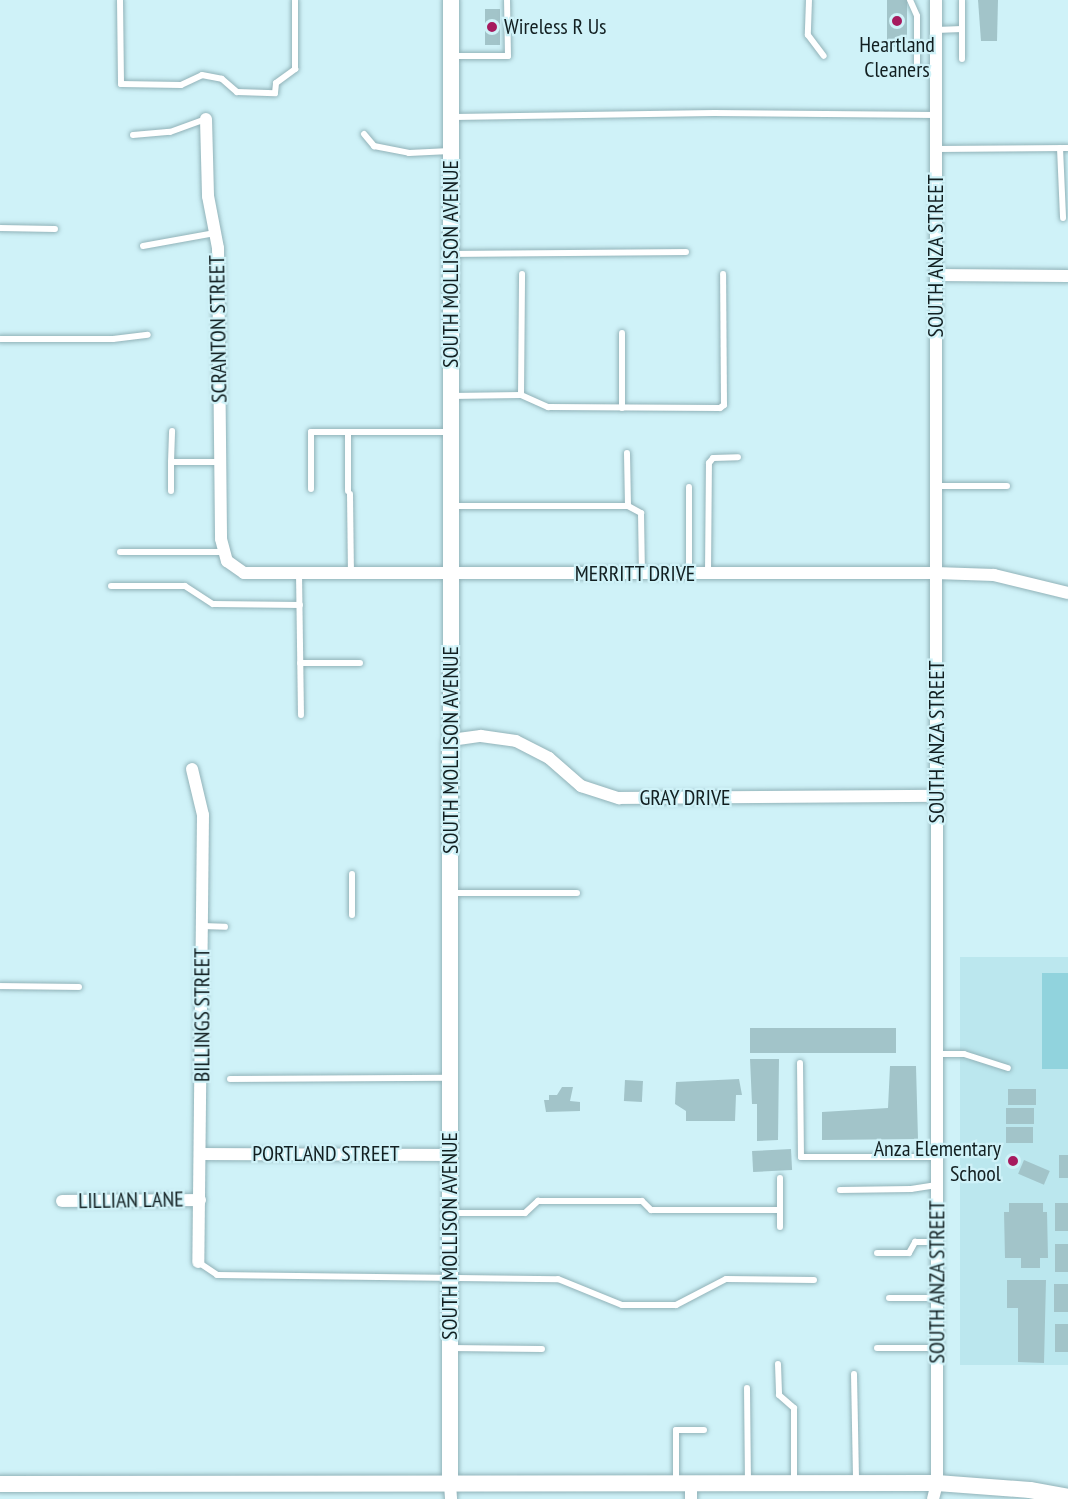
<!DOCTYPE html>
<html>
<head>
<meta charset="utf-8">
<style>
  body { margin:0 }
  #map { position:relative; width:1068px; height:1499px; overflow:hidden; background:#cff2f8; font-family:"PT Sans Narrow",sans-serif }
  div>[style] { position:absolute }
  .built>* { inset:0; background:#bbe7ee; transform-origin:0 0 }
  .green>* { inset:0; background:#91d3dd; transform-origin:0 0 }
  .building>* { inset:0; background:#a2c4c9; transform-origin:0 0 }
  .roads { filter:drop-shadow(0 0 2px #91b2b8) drop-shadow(0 0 2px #91b2b8) }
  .service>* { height:6px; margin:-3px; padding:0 3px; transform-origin:3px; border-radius:3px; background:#fff }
  .minor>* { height:12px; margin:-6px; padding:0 6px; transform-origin:6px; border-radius:6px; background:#fff }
  .secondary>* { height:16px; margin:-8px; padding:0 8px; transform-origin:8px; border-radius:8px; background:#fff }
  .dots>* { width:16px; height:16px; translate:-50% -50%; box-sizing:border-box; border:3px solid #cff2f8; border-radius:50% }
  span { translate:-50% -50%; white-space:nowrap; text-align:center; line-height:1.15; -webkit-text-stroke:4.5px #cff2f8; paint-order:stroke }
  .poi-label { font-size:22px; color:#121f21 }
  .left { translate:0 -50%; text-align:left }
  .right { translate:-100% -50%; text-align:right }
  .street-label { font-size:22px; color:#121f21 }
</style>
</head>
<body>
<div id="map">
  <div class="built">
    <i style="left:1068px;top:957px;width:408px;height:108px;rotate:90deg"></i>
  </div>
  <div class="green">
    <i style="left:1042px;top:973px;width:26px;height:96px"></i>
  </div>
  <div class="building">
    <i style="clip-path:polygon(887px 0,912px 0,907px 3px,907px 38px,903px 38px,903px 47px,887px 47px)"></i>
    <i style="clip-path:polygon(978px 0,998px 0,997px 41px,981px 41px)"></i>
    <i style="left:485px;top:9px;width:15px;height:36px"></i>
    <i style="left:750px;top:1028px;width:146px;height:25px"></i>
    <i style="clip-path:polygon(750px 1059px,779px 1059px,778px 1140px,757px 1141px,757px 1104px,752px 1104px)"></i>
    <i style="clip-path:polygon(890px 1066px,916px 1066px,918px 1139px,822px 1140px,822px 1112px,888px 1108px)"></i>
    <i style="clip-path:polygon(739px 1079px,742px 1095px,736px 1095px,735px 1121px,686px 1121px,686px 1111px,675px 1104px,676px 1082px)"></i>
    <i style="left:625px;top:1080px;width:18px;height:21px;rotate:3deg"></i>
    <i style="clip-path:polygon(562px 1087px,573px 1087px,570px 1101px,580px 1102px,580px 1111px,546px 1112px,544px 1100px,549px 1100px,549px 1095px,557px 1095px)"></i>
    <i style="left:1008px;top:1089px;width:28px;height:16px"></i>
    <i style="left:1006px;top:1108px;width:28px;height:16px"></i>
    <i style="left:1006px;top:1127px;width:27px;height:16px"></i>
    <i style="left:791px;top:1149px;width:21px;height:39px;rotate:87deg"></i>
    <i style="left:1059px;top:1155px;width:9px;height:23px"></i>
    <i style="left:1024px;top:1160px;width:28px;height:15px;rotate:23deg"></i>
    <i style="clip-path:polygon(1009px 1203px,1043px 1203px,1043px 1212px,1047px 1212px,1048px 1258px,1040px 1258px,1040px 1268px,1021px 1268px,1021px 1258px,1005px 1258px,1004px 1212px,1009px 1212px)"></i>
    <i style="left:1055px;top:1203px;width:13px;height:28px"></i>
    <i style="left:1055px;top:1244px;width:13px;height:28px"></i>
    <i style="clip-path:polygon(1007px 1280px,1046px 1280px,1044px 1363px,1018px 1362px,1018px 1308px,1007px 1308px)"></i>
    <i style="left:1054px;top:1284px;width:14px;height:28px"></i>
    <i style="left:1055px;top:1324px;width:13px;height:28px"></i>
  </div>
  <div class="roads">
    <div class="service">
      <i style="left:120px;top:0;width:84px;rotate:89.3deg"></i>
      <i style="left:121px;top:84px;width:60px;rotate:1deg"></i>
      <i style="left:181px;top:85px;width:23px;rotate:-25deg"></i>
      <i style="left:202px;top:75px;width:20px;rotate:11deg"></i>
      <i style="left:222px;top:79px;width:20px;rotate:41deg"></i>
      <i style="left:237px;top:92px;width:38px;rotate:2deg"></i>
      <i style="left:275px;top:93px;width:10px;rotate:-84deg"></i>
      <i style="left:276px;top:83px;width:24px;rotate:-36deg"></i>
      <i style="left:295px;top:69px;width:69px;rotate:-90deg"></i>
      <i style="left:809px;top:0;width:35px;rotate:92deg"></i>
      <i style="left:808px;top:35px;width:26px;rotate:53deg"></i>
      <i style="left:910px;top:0;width:17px;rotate:66deg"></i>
      <i style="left:917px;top:16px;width:54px;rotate:90deg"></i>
      <i style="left:917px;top:70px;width:19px"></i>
      <i style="left:962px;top:29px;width:30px;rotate:90deg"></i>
      <i style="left:936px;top:30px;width:26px;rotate:-2deg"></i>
      <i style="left:962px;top:29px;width:29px;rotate:-90deg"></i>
      <i style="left:454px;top:56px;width:54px"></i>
      <i style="left:508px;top:56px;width:56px;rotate:-91deg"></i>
      <i style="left:454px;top:117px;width:260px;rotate:-0.9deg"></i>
      <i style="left:714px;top:113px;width:222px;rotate:0.5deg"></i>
      <i style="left:364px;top:134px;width:16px;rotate:50deg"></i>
      <i style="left:374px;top:146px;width:36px;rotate:11deg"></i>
      <i style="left:409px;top:153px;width:41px;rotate:-2.8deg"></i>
      <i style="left:133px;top:135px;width:37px;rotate:-5deg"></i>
      <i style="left:170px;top:132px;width:38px;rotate:-20deg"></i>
      <i style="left:1060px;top:148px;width:70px;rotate:87.5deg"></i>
      <i style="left:936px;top:149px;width:132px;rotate:-0.4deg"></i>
      <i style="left:0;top:228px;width:55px;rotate:1deg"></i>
      <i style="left:143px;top:246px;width:73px;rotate:-10.2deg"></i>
      <i style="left:451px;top:254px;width:235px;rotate:-0.5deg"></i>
      <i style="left:622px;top:333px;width:75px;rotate:90deg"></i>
      <i style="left:0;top:339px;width:113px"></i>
      <i style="left:113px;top:339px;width:35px;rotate:-7deg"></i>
      <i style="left:521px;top:395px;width:121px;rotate:-89.5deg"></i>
      <i style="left:451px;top:396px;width:70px;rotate:-0.8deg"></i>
      <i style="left:521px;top:395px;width:30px;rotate:24deg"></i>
      <i style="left:548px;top:407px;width:172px;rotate:0.3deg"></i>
      <i style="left:720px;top:408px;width:5px;rotate:-37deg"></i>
      <i style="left:724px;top:405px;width:131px;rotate:-90.4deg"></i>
      <i style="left:348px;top:432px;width:59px;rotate:90deg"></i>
      <i style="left:171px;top:462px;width:31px;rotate:-88deg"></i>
      <i style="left:937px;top:486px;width:70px"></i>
      <i style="left:689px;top:487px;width:86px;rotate:90deg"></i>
      <i style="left:311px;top:489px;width:57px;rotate:-90deg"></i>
      <i style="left:311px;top:432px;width:139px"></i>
      <i style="left:171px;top:491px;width:29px;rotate:-90deg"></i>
      <i style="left:171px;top:462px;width:49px"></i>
      <i style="left:350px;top:494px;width:79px;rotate:89.3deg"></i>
      <i style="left:451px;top:506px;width:177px"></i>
      <i style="left:628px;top:506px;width:53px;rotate:-91.1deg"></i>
      <i style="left:628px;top:506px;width:15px;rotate:28deg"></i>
      <i style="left:641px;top:513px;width:61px;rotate:89.1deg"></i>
      <i style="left:120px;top:552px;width:102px"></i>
      <i style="left:299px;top:573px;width:142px;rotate:89.2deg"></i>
      <i style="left:708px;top:573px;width:110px;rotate:-89.5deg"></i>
      <i style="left:709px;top:463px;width:6px;rotate:-51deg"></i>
      <i style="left:713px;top:458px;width:25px;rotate:-2deg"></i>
      <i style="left:111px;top:586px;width:74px"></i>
      <i style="left:185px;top:586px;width:33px;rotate:33deg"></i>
      <i style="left:213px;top:604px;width:87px;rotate:0.7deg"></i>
      <i style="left:300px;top:663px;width:60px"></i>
      <i style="left:451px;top:893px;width:126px"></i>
      <i style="left:352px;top:915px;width:41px;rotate:-90deg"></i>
      <i style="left:202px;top:926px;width:23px;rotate:2deg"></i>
      <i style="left:0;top:986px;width:79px;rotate:0.7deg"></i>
      <i style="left:937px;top:1054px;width:27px"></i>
      <i style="left:964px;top:1054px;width:46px;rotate:17.7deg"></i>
      <i style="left:800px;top:1063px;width:94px;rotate:89.4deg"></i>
      <i style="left:801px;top:1157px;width:135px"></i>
      <i style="left:230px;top:1079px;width:219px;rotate:-0.3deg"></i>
      <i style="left:780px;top:1178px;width:32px;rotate:90deg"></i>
      <i style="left:840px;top:1190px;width:71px;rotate:-0.8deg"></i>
      <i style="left:911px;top:1189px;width:26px;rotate:-9deg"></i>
      <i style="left:450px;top:1213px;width:75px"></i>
      <i style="left:525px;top:1213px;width:18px;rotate:-43deg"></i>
      <i style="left:538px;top:1201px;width:104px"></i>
      <i style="left:642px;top:1201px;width:13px;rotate:45deg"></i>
      <i style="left:651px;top:1210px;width:129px"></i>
      <i style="left:780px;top:1210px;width:17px;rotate:90deg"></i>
      <i style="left:877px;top:1253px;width:32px"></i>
      <i style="left:909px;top:1253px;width:13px;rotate:-61deg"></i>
      <i style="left:915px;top:1242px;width:22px"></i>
      <i style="left:198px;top:1262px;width:23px;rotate:34deg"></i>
      <i style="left:217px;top:1275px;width:341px;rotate:0.7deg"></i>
      <i style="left:558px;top:1279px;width:69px;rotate:22.1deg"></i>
      <i style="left:622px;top:1305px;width:54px"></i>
      <i style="left:676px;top:1305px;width:56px;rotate:-27.5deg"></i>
      <i style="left:726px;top:1279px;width:88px;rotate:0.7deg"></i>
      <i style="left:889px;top:1298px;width:48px"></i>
      <i style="left:450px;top:1348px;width:92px;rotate:0.6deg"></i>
      <i style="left:877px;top:1348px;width:60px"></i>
      <i style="left:778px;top:1364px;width:31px;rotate:88deg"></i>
      <i style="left:779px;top:1395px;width:20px;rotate:41deg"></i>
      <i style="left:794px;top:1408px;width:75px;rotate:90deg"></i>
      <i style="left:854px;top:1374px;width:109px;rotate:88.9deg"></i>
      <i style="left:747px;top:1388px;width:95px;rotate:89.4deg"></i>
      <i style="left:676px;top:1483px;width:53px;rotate:-90deg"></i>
      <i style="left:676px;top:1430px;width:28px"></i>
    </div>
    <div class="minor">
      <i style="left:206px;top:119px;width:77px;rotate:88.5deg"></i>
      <i style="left:208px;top:196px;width:53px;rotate:79.1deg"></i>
      <i style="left:218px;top:248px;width:291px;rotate:89.4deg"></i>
      <i style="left:221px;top:539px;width:23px;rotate:75deg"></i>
      <i style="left:227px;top:561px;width:21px;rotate:35deg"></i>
      <i style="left:244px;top:573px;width:692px"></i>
      <i style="left:936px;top:573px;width:58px;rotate:2deg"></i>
      <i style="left:994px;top:575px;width:76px;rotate:13.7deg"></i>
      <i style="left:936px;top:275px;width:132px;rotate:0.4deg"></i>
      <i style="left:451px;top:740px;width:30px;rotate:-8deg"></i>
      <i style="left:481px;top:736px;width:35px;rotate:8deg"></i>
      <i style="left:516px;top:741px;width:37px;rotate:27deg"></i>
      <i style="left:549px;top:758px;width:43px;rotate:41.2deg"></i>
      <i style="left:581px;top:786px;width:40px;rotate:18deg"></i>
      <i style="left:619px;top:798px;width:318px;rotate:-0.4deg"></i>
      <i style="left:192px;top:769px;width:47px;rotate:76.6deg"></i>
      <i style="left:203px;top:815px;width:447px;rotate:90.6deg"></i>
      <i style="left:202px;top:1154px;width:247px;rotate:0.2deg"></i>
      <i style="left:62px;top:1201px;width:138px;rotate:-0.4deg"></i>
      <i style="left:450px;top:1484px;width:15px;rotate:86deg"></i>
      <i style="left:691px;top:1484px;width:15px;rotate:90deg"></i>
      <i style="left:933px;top:1499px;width:16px;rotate:-76deg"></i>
      <i style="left:937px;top:1483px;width:1483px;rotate:-90.04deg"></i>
    </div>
    <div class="secondary">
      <i style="left:0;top:1484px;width:937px;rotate:-0.06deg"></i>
      <i style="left:937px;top:1483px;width:93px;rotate:4.3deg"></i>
      <i style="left:1030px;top:1490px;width:39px;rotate:10deg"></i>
      <i style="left:450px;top:1484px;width:1484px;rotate:-89.96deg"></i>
    </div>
  </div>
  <div class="dots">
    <i style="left:897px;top:21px;background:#a61a5e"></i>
    <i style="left:492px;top:27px;background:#a61a5e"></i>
    <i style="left:1013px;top:1161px;background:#a61a5e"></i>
  </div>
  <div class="poi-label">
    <span class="left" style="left:504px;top:27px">Wireless R Us</span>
    <span style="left:897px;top:57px">Heartland<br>Cleaners</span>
    <span class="right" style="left:1001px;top:1161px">Anza Elementary<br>School</span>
  </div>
  <div class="street-label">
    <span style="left:936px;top:256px;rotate:-90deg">SOUTH ANZA STREET</span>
    <span style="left:451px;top:264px;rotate:-90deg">SOUTH MOLLISON AVENUE</span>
    <span style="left:218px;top:329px;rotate:-91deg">SCRANTON STREET</span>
    <span style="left:635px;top:574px">MERRITT DRIVE</span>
    <span style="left:937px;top:742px;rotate:-90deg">SOUTH ANZA STREET</span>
    <span style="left:451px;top:750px;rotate:-90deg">SOUTH MOLLISON AVENUE</span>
    <span style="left:685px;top:798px">GRAY DRIVE</span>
    <span style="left:202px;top:1015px;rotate:-90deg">BILLINGS STREET</span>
    <span style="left:326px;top:1154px">PORTLAND STREET</span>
    <span style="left:131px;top:1200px;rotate:-1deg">LILLIAN LANE</span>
    <span style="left:450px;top:1236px;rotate:-90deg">SOUTH MOLLISON AVENUE</span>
    <span style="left:937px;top:1282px;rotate:-90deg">SOUTH ANZA STREET</span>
  </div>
</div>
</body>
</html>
